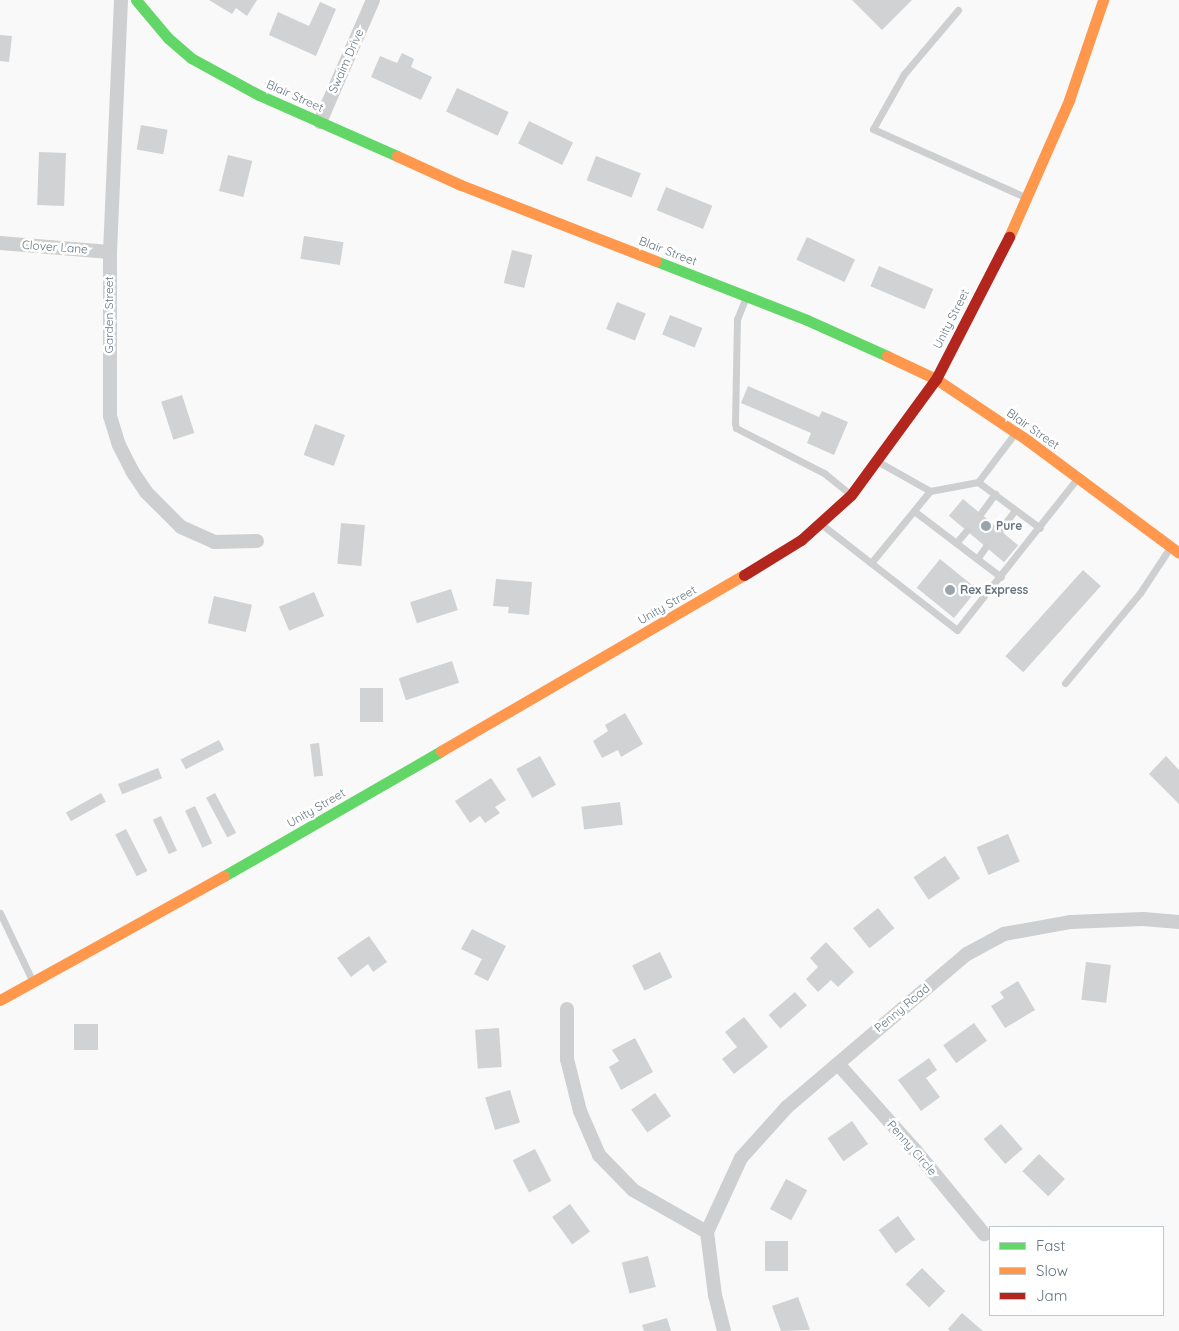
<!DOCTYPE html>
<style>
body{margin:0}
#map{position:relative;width:1179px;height:1331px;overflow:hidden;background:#f9f9f9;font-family:Quicksand,sans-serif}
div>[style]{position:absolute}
.building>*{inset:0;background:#d0d2d3;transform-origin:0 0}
.lane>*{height:7px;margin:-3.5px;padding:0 3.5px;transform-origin:3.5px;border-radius:3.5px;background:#cecfd0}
.street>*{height:14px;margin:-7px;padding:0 7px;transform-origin:7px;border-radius:7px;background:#cecfd0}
.fast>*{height:11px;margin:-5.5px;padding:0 5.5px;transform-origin:5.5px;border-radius:5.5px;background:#63d668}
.slow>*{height:11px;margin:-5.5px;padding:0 5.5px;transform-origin:5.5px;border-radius:5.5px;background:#ff974d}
.jam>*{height:11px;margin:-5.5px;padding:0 5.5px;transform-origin:5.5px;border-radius:5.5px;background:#b3261e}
.dots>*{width:14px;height:14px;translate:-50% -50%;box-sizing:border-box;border:2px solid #fff;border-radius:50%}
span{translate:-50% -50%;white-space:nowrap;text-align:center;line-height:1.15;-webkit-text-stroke:5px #fff;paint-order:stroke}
.street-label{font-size:12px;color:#657683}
.poi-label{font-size:12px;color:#657683;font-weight:700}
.left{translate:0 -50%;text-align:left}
.legend{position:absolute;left:989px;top:1226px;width:175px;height:90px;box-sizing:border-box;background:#fff;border:1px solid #c1c8cd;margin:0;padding:6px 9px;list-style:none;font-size:15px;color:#657683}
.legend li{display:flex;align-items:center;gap:10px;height:25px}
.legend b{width:25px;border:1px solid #c1c8cd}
</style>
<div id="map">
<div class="building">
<div style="clip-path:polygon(209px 0,257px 0,247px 16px,236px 8px,232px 14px)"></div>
<div style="clip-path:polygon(852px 0,912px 0,882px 30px)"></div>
<div style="clip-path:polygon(320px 2px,336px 9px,316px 56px,269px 35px,278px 12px,309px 26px)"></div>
<div style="clip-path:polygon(0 35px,12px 36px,9px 62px,0 61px)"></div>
<div style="clip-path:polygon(402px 53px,414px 59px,411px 67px,432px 77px,421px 100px,371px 77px,380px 56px,397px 63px)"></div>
<div style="left:457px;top:88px;width:57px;height:26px;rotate:25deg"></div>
<div style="left:529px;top:121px;width:49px;height:25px;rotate:26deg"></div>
<div style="left:141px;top:125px;width:27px;height:25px;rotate:10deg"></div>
<div style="left:39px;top:152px;width:27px;height:53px;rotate:2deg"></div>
<div style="left:228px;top:155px;width:25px;height:37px;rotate:14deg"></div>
<div style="left:596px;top:156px;width:48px;height:26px;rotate:21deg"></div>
<div style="left:666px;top:187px;width:50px;height:25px;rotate:22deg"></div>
<div style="left:304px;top:236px;width:40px;height:23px;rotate:9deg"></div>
<div style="left:807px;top:237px;width:53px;height:25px;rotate:25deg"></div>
<div style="left:512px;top:250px;width:21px;height:34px;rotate:14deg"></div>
<div style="left:879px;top:266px;width:59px;height:22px;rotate:23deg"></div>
<div style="left:617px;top:302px;width:31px;height:29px;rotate:22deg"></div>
<div style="left:670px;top:315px;width:35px;height:21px;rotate:22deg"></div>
<div style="clip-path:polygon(748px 386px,819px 417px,822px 411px,848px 422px,834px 455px,807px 443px,811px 433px,741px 403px)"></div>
<div style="left:182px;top:395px;width:40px;height:22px;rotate:72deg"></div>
<div style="left:315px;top:424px;width:32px;height:33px;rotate:20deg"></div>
<div style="left:963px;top:499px;width:72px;height:22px;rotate:40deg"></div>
<div style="left:341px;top:523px;width:24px;height:41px;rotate:5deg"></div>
<div style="left:940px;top:559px;width:48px;height:37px;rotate:39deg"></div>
<div style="left:1083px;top:570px;width:24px;height:116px;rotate:42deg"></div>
<div style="clip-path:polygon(496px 579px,532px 582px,529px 615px,508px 613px,509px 607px,493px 606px)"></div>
<div style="left:451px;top:589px;width:22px;height:43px;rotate:72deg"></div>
<div style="left:314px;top:592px;width:26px;height:38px;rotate:67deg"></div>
<div style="left:214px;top:596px;width:39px;height:28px;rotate:13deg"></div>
<div style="left:452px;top:661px;width:23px;height:56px;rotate:72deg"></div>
<div style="left:383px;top:688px;width:34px;height:23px;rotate:90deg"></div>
<div style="clip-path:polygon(625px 713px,643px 744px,621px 757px,618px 750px,602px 758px,593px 741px,608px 731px,605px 725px)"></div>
<div style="left:219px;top:740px;width:11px;height:43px;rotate:63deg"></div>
<div style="left:319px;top:743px;width:33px;height:9px;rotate:83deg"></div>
<div style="left:540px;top:756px;width:33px;height:27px;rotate:61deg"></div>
<div style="clip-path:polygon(1166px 756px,1179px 770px,1179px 804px,1149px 774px)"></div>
<div style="left:158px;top:768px;width:11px;height:43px;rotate:68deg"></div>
<div style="clip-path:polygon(491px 778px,506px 800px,495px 807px,500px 813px,485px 823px,480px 816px,470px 823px,455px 801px)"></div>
<div style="left:101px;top:793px;width:10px;height:40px;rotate:61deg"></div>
<div style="left:215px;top:793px;width:45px;height:10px;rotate:62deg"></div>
<div style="left:620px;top:802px;width:23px;height:39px;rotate:83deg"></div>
<div style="left:195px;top:806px;width:41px;height:11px;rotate:65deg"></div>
<div style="left:161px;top:816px;width:38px;height:9px;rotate:65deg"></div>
<div style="left:126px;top:829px;width:47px;height:12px;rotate:63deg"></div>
<div style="left:1008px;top:834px;width:30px;height:34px;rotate:67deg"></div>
<div style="left:945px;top:856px;width:27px;height:38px;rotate:56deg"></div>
<div style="left:878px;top:908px;width:26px;height:32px;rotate:51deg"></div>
<div style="clip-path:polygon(472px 929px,506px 946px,488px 981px,474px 974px,482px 959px,461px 949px)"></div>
<div style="clip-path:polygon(369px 936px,387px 962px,373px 972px,368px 964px,351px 977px,337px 958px)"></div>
<div style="clip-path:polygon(826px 942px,854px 972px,838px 987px,831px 980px,818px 992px,806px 979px,818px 967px,810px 958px)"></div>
<div style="left:660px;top:952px;width:28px;height:31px;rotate:64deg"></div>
<div style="left:1086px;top:962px;width:25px;height:38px;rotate:7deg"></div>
<div style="clip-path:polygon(1018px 981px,1035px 1010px,1005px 1028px,991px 1006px,1004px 998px,1000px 992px)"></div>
<div style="left:795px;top:992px;width:18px;height:35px;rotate:49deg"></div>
<div style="clip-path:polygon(744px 1017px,768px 1047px,734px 1074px,722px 1059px,737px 1047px,725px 1032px)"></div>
<div style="left:974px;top:1023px;width:22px;height:38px;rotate:54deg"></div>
<div style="left:74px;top:1024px;width:24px;height:26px"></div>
<div style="left:499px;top:1028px;width:39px;height:24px;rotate:86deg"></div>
<div style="clip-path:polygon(635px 1038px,653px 1072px,621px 1090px,609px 1067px,619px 1061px,612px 1050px)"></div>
<div style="clip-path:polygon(929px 1058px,937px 1070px,926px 1078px,940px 1097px,921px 1111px,898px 1080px)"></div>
<div style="left:510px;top:1090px;width:34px;height:26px;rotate:73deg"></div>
<div style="left:655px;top:1093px;width:28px;height:29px;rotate:55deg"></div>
<div style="left:852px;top:1121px;width:28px;height:30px;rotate:55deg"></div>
<div style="left:1001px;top:1124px;width:33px;height:23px;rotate:49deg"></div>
<div style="left:535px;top:1149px;width:36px;height:25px;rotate:63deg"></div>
<div style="left:1039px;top:1154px;width:36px;height:24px;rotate:44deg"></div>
<div style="left:786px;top:1179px;width:24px;height:34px;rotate:28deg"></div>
<div style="left:570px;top:1204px;width:34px;height:22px;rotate:54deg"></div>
<div style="left:898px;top:1216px;width:29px;height:24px;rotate:54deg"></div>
<div style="left:765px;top:1241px;width:23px;height:30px"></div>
<div style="left:648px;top:1256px;width:32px;height:27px;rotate:76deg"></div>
<div style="left:922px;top:1268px;width:33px;height:23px;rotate:45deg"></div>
<div style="clip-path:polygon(798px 1297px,810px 1330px,781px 1331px,772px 1306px)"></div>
<div style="clip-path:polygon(962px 1313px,983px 1331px,950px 1331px,948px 1329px)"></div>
<div style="clip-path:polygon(667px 1318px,671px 1331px,644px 1331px,642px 1325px)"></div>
</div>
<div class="lane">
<div style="left:958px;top:10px;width:84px;rotate:130.2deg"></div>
<div style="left:904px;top:74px;width:63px;rotate:119.4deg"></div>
<div style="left:873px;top:129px;width:164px;rotate:24.1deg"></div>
<div style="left:746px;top:297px;width:24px;rotate:112deg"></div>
<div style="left:737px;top:319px;width:104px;rotate:91.1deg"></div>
<div style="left:735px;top:423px;width:5px;rotate:79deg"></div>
<div style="left:736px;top:428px;width:99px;rotate:27.1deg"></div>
<div style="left:824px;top:473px;width:32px;rotate:39deg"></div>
<div style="left:877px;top:461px;width:61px;rotate:29.5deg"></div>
<div style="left:930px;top:491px;width:49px;rotate:-10.6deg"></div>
<div style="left:978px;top:482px;width:61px;rotate:-52.9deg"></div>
<div style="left:978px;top:482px;width:77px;rotate:36.6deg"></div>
<div style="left:914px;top:511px;width:109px;rotate:37.2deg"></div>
<div style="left:981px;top:513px;width:24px;rotate:-54deg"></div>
<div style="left:821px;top:524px;width:172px;rotate:37.9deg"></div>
<div style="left:957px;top:630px;width:191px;rotate:-51.6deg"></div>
<div style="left:1000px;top:530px;width:25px;rotate:-53deg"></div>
<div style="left:956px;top:543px;width:17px;rotate:-50deg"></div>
<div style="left:977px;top:559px;width:16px;rotate:-55deg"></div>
<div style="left:871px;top:563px;width:93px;rotate:-50.7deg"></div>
<div style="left:1065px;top:683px;width:117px;rotate:-50.2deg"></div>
<div style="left:1140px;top:593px;width:53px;rotate:-56.6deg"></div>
<div style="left:0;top:913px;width:74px;rotate:64.5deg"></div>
</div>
<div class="street">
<div style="left:121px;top:0;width:252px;rotate:92.5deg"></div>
<div style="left:110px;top:252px;width:164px;rotate:90deg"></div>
<div style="left:110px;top:416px;width:30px;rotate:73deg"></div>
<div style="left:119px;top:445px;width:29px;rotate:63deg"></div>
<div style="left:132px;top:471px;width:25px;rotate:56deg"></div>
<div style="left:146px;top:492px;width:49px;rotate:45deg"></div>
<div style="left:181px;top:527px;width:36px;rotate:24deg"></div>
<div style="left:214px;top:542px;width:43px;rotate:-1.3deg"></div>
<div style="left:320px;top:122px;width:133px;rotate:-66.5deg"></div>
<div style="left:0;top:243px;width:110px;rotate:4.7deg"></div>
<div style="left:567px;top:1009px;width:50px;rotate:90deg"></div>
<div style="left:567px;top:1059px;width:54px;rotate:76deg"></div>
<div style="left:580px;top:1111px;width:48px;rotate:66.6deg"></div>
<div style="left:599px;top:1155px;width:49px;rotate:45.8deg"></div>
<div style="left:633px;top:1190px;width:85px;rotate:29.6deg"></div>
<div style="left:838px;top:1064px;width:115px;rotate:48.2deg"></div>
<div style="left:915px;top:1150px;width:109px;rotate:50.6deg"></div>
<div style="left:707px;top:1232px;width:81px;rotate:-65.3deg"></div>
<div style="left:741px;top:1158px;width:69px;rotate:-48deg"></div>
<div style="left:787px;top:1107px;width:236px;rotate:-40.4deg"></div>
<div style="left:967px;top:954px;width:42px;rotate:-28.4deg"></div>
<div style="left:1004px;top:934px;width:68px;rotate:-10.2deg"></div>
<div style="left:1071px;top:922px;width:72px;rotate:-2.4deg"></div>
<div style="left:1143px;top:919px;width:36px;rotate:5deg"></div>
<div style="left:707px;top:1232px;width:64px;rotate:82.8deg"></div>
<div style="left:715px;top:1295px;width:37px;rotate:76deg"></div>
</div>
<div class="fast">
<div style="left:136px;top:0;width:50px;rotate:49.9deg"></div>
<div style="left:168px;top:38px;width:30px;rotate:41deg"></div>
<div style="left:191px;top:58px;width:77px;rotate:28.6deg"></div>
<div style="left:259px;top:95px;width:151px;rotate:23.8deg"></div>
<div style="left:656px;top:261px;width:162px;rotate:21.3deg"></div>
<div style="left:807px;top:320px;width:88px;rotate:24.2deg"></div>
<div style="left:224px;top:876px;width:250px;rotate:-29.9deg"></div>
</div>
<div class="slow">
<div style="left:397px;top:156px;width:70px;rotate:24.4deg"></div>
<div style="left:461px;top:185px;width:209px;rotate:21.3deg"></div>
<div style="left:1009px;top:237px;width:150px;rotate:-66.3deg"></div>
<div style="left:1069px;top:100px;width:106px;rotate:-71.2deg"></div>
<div style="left:887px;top:356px;width:54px;rotate:25.1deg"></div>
<div style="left:936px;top:379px;width:110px;rotate:33.8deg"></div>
<div style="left:1027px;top:440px;width:189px;rotate:36.6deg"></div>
<div style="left:441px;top:751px;width:350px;rotate:-30.2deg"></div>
<div style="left:0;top:1000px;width:256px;rotate:-29deg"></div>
</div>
<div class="jam">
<div style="left:744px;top:575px;width:67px;rotate:-31.6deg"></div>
<div style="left:801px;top:540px;width:67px;rotate:-42deg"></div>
<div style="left:851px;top:495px;width:144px;rotate:-53.8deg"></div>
<div style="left:936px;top:379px;width:160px;rotate:-62.8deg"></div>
</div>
<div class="dots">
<div style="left:986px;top:526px;background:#99a4ac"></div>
<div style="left:950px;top:590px;background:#99a4ac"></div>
</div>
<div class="street-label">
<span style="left:346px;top:61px;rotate:-66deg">Swaim Drive</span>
<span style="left:295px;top:96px;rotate:24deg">Blair Street</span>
<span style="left:55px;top:247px;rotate:4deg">Clover Lane</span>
<span style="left:668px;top:251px;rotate:21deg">Blair Street</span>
<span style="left:109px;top:315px;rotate:-90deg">Garden Street</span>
<span style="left:951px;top:319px;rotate:-63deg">Unity Street</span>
<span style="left:1033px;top:429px;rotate:35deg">Blair Street</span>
<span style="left:667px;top:605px;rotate:-30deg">Unity Street</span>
<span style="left:316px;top:808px;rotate:-30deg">Unity Street</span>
<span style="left:902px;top:1008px;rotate:-40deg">Penny Road</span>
<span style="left:912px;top:1148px;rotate:49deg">Penny Circle</span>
</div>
<div class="poi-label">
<span class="left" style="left:996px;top:526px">Pure</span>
<span class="left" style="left:960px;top:590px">Rex Express</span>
</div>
<ul class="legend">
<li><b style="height:6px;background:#63d668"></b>Fast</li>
<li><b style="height:6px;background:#ff974d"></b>Slow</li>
<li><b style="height:6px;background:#b3261e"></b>Jam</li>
</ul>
</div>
